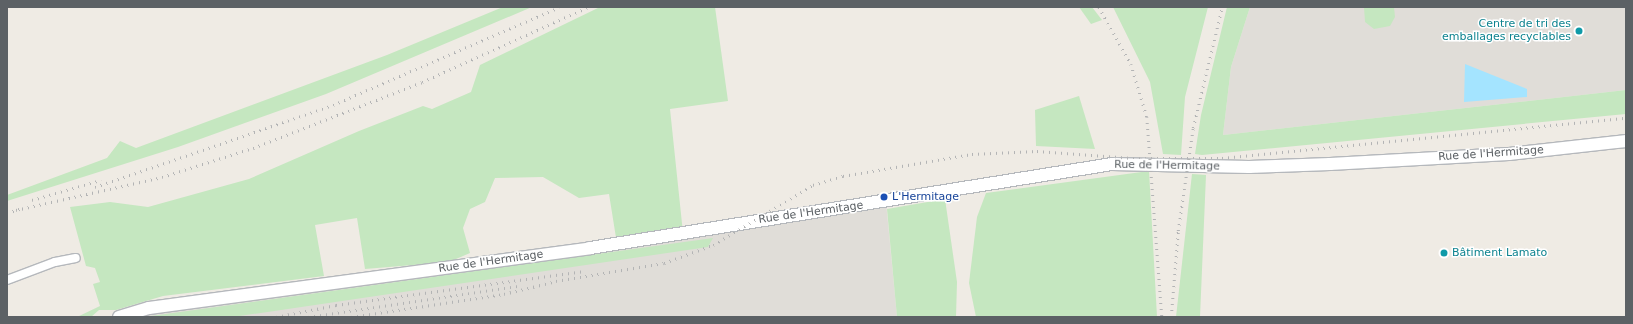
<!DOCTYPE html>
<meta charset="utf-8">
<style>
body{margin:0}
#map{position:relative;width:1633px;height:324px;overflow:hidden;background:#efebe4;font-family:"DejaVu Sans",sans-serif}
div>[style]{position:absolute}
.industrial>*{inset:0;background:#e0ddd8}
.green>*{inset:0;background:#c5e7c0}
.water>*{inset:0;background:#a4e4ff}
.roads{filter:drop-shadow(1px 0 #b5b8bc) drop-shadow(-1px 0 #b5b8bc) drop-shadow(0 1px #b5b8bc) drop-shadow(0 -1px #b5b8bc)}
.street>*{height:8px;margin:-4px;padding:0 4px;transform-origin:4px;border-radius:4px;background:#fff}
.secondary>*{height:12px;margin:-6px;padding:0 6px;transform-origin:6px;border-radius:6px;background:#fff}
.rail>*{height:2.5px;margin-top:-1.25px;transform-origin:0;background:repeating-linear-gradient(90deg,#b3b4b5 0 1px,transparent 0 6px)}
.dots>*{width:11px;height:11px;translate:-50% -50%;box-sizing:border-box;border:2px solid #fff;border-radius:50%}
span{translate:-50% -50%;white-space:nowrap;text-align:center;line-height:1.15;-webkit-text-stroke:3px #fff;paint-order:stroke}
.culture-label{font-size:11px;color:#0d838f}
.right{translate:-100% -50%;text-align:right}
.left{translate:0 -50%;text-align:left}
.street-label{font-size:11px;color:#5c6165}
.transit-label{font-size:11px;color:#164399}
.frame{position:absolute;inset:0;border:8px solid #5c6165;pointer-events:none}
</style>
<div id="map">
<div class="industrial">
<div style="clip-path:polygon(1250px 7px,1626px 7px,1626px 90px,1223px 135px,1231px 67px)"></div>
<div style="clip-path:polygon(886px 202px,897px 317px,134px 317px,149px 308px)"></div>
</div>
<div class="green">
<div style="clip-path:polygon(503px 7px,532px 7px,326px 94px,178px 147px,7px 201px,7px 195px,107px 158px,120px 141px,136px 148px,387px 55px)"></div>
<div style="clip-path:polygon(600px 7px,715px 7px,728px 101px,670px 109px,683px 233px,617px 244px,609px 194px,579px 198px,543px 177px,495px 178px,485px 202px,470px 209px,463px 228px,470px 253px,449px 262px,365px 269px,357px 218px,315px 225px,324px 276px,163px 296px,116px 310px,99px 310px,91px 317px,77px 317px,100px 306px,93px 284px,100px 282px,95px 268px,86px 266px,70px 207px,110px 202px,148px 207px,249px 179px,359px 131px,423px 106px,432px 109px,471px 92px,480px 65px)"></div>
<div style="clip-path:polygon(1079px 7px,1092px 7px,1102px 20px,1091px 24px)"></div>
<div style="clip-path:polygon(1113px 7px,1208px 7px,1185px 97px,1181px 155px,1163px 154px,1150px 82px)"></div>
<div style="clip-path:polygon(1227px 7px,1250px 7px,1231px 67px,1223px 135px,1626px 90px,1626px 114px,1202px 155px,1195px 154px,1201px 115px)"></div>
<div style="clip-path:polygon(1364px 7px,1394px 7px,1395px 17px,1390px 26px,1374px 29px,1365px 22px)"></div>
<div style="clip-path:polygon(1079px 96px,1095px 149px,1036px 146px,1035px 110px)"></div>
<div style="clip-path:polygon(1149px 171px,1157px 317px,976px 317px,969px 283px,977px 217px,986px 193px)"></div>
<div style="clip-path:polygon(1192px 174px,1206px 175px,1200px 317px,1176px 317px)"></div>
<div style="clip-path:polygon(945px 199px,957px 282px,956px 317px,897px 317px,887px 209px)"></div>
<div style="clip-path:polygon(713px 238px,708px 247px,233px 317px,144px 317px)"></div>
</div>
<div class="water">
<div style="clip-path:polygon(1465px 64px,1527px 89px,1527px 97px,1464px 102px)"></div>
</div>
<div class="roads">
<div class="street">
<div style="left:7px;top:280px;width:51px;rotate:-20.6deg"></div>
<div style="left:55px;top:262px;width:21px;rotate:-11deg"></div>
</div>
<div class="secondary">
<div style="left:119px;top:317px;width:31px;rotate:-17deg"></div>
<div style="left:149px;top:308px;width:445px;rotate:-7.7deg"></div>
<div style="left:590px;top:248px;width:529px;rotate:-9.14deg"></div>
<div style="left:1112px;top:164px;width:137px;rotate:1.3deg"></div>
<div style="left:1249px;top:167px;width:81px;rotate:-2.1deg"></div>
<div style="left:1330px;top:164px;width:179px;rotate:-3.2deg"></div>
<div style="left:1509px;top:154px;width:118px;rotate:-6.3deg"></div>
</div>
</div>
<div class="rail">
<div style="left:1099px;top:7px;width:65px;rotate:60.7deg"></div>
<div style="left:1131px;top:64px;width:55px;rotate:73.2deg"></div>
<div style="left:1147px;top:117px;width:201px;rotate:85.7deg"></div>
<div style="left:95px;top:187px;width:252px;rotate:-19deg"></div>
<div style="left:333px;top:105px;width:246px;rotate:-23.4deg"></div>
<div style="left:32px;top:200px;width:72px;rotate:-16.2deg"></div>
<div style="left:16px;top:210px;width:150px;rotate:-12.7deg"></div>
<div style="left:162px;top:177px;width:96px;rotate:-17.7deg"></div>
<div style="left:253px;top:148px;width:181px;rotate:-21.3deg"></div>
<div style="left:422px;top:82px;width:182px;rotate:-24.3deg"></div>
<div style="left:7px;top:213px;width:16px;rotate:-18deg"></div>
<div style="left:276px;top:317px;width:61px;rotate:-11.3deg"></div>
<div style="left:336px;top:305px;width:251px;rotate:-7.8deg"></div>
<div style="left:308px;top:317px;width:213px;rotate:-8.4deg"></div>
<div style="left:351px;top:317px;width:155px;rotate:-8.5deg"></div>
<div style="left:504px;top:294px;width:54px;rotate:-14deg"></div>
<div style="left:556px;top:281px;width:109px;rotate:-9.5deg"></div>
<div style="left:664px;top:263px;width:52px;rotate:-20.2deg"></div>
<div style="left:713px;top:245px;width:117px;rotate:-31deg"></div>
<div style="left:813px;top:185px;width:31px;rotate:-17deg"></div>
<div style="left:843px;top:176px;width:131px;rotate:-9.7deg"></div>
<div style="left:972px;top:154px;width:65px;rotate:-2.6deg"></div>
<div style="left:1037px;top:151px;width:96px;rotate:4.2deg"></div>
<div style="left:1133px;top:158px;width:89px"></div>
<div style="left:1222px;top:158px;width:406px;rotate:-5.7deg"></div>
<div style="left:1171px;top:317px;width:86px;rotate:-85.3deg"></div>
<div style="left:1178px;top:231px;width:104px;rotate:-81.7deg"></div>
<div style="left:1193px;top:128px;width:124px;rotate:-76.5deg"></div>
</div>
<div class="dots">
<div style="left:1579px;top:31px;background:#0f9aa8"></div>
<div style="left:884px;top:197px;background:#1a4fb4"></div>
<div style="left:1444px;top:253px;background:#0f9aa8"></div>
</div>
<div class="culture-label">
<span class="right" style="left:1571px;top:31px">Centre de tri des<br>emballages recyclables</span>
<span class="left" style="left:1452px;top:253px">Bâtiment Lamato</span>
</div>
<div class="street-label">
<span style="left:1491px;top:154px;rotate:-4deg">Rue de l'Hermitage</span>
<span style="left:1167px;top:166px;rotate:1deg">Rue de l'Hermitage</span>
<span style="left:811px;top:213px;rotate:-8deg">Rue de l'Hermitage</span>
<span style="left:491px;top:262px;rotate:-8deg">Rue de l'Hermitage</span>
</div>
<div class="transit-label">
<span class="left" style="left:892px;top:197px">L'Hermitage</span>
</div>
<div class="frame"></div>
</div>
